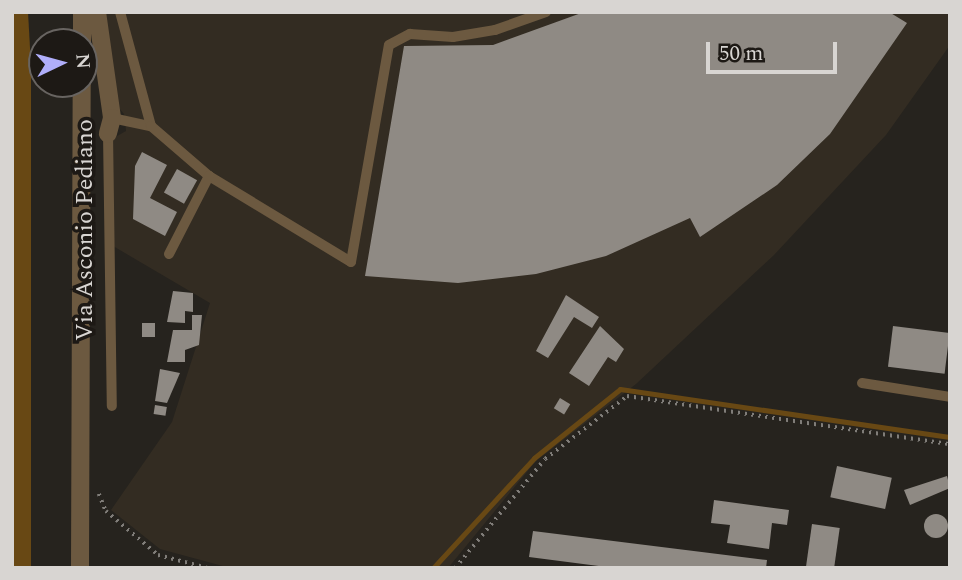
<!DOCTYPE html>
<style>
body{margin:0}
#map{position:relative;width:962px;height:580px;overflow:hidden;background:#26231e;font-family:Spectral,serif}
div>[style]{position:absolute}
.built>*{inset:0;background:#332c22}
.water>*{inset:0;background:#684814}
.stream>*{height:5px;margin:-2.5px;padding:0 2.5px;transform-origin:2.5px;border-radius:2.5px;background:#684814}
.building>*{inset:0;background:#8f8a84;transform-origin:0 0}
.round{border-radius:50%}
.path>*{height:3.5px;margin-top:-1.75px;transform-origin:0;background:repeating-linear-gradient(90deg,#807d79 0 2px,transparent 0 7px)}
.service>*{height:10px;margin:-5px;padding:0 5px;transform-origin:5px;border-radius:5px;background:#6c5940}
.minor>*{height:18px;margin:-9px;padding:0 9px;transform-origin:9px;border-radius:9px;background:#6c5940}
span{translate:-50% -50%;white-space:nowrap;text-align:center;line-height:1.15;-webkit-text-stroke:7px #1d1915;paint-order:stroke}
.street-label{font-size:24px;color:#d8d5d2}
.frame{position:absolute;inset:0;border:14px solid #d8d5d2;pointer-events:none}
.north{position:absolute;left:28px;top:28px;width:70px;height:70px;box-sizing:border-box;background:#1d1915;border:2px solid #686461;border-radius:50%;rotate:85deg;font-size:19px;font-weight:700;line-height:28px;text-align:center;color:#d8d5d2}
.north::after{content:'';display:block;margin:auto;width:24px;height:32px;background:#b0aefa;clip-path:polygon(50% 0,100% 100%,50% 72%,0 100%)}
.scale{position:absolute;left:706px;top:42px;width:131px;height:32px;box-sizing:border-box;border:4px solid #d8d5d2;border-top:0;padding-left:9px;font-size:21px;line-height:24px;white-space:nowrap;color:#d8d5d2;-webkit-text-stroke:5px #1d1915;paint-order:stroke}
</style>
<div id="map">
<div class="built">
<div style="clip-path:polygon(100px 12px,950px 12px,950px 45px,886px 135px,774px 255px,636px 384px,536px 461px,448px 568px,230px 568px,160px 549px,111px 510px,172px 422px,210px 303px,113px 246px,110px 140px,126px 131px,124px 114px,113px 101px)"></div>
</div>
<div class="water">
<div style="clip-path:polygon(12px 12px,28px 12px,31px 66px,31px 568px,12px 568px)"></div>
</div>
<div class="stream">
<div style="left:433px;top:568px;width:149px;rotate:-47.4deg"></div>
<div style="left:534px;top:458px;width:110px;rotate:-38.7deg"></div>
<div style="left:620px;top:389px;width:333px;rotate:8.3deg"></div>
</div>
<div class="building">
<div style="clip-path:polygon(584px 12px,889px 12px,907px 23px,830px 134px,777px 185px,700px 237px,690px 218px,606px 256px,536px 274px,458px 283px,365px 276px,404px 46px,493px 45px)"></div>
<div style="clip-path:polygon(142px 152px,167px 165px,150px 198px,177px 212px,165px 236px,133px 219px,135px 166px)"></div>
<div style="left:177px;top:169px;width:23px;height:27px;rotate:29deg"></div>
<div style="clip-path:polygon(173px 291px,193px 293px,193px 312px,185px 311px,185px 323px,167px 322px)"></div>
<div style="clip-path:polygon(566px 295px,599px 317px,592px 328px,574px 317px,548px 358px,536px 351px)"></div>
<div style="clip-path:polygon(192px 315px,202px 315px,199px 345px,185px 350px,185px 362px,167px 362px,173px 330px,192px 330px)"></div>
<div style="left:155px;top:323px;width:14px;height:13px;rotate:90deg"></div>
<div style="clip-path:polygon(600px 326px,624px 349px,616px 362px,608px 357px,589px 386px,569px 373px)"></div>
<div style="left:893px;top:326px;width:57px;height:41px;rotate:7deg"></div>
<div style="clip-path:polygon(160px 369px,180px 373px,167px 403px,155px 401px)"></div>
<div style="left:560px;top:398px;width:12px;height:12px;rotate:31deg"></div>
<div style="left:155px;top:405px;width:12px;height:9px;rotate:9deg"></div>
<div style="left:837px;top:466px;width:56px;height:32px;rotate:12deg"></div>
<div style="clip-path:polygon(947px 476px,950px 488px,910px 505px,904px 490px)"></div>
<div style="clip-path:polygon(714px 500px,789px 510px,787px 525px,772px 523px,769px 549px,727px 543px,730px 525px,711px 523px)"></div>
<div class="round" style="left:924px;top:514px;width:24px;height:24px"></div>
<div style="left:812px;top:524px;width:28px;height:45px;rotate:8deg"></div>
<div style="clip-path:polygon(533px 531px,767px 560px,766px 568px,614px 568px,529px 557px)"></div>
</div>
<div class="path">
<div style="left:99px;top:494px;width:18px;rotate:68deg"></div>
<div style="left:106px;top:511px;width:68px;rotate:40.2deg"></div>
<div style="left:158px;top:555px;width:52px;rotate:14.6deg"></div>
<div style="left:455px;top:568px;width:141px;rotate:-50.5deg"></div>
<div style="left:545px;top:459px;width:103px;rotate:-37.5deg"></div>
<div style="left:627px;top:396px;width:327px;rotate:8.5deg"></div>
</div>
<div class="service">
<div style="left:112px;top:118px;width:40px;rotate:12deg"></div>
<div style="left:151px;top:126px;width:118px;rotate:-105.2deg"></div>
<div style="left:151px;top:126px;width:77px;rotate:40.8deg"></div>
<div style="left:209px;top:176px;width:166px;rotate:31.2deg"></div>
<div style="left:351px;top:262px;width:220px;rotate:-80.1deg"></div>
<div style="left:389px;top:45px;width:24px;rotate:-28deg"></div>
<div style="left:410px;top:34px;width:43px;rotate:4deg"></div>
<div style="left:453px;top:37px;width:43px;rotate:-9.5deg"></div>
<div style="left:495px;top:30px;width:54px;rotate:-19.4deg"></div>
<div style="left:108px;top:133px;width:273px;rotate:89.2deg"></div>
<div style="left:169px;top:254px;width:88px;rotate:-62.9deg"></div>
<div style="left:862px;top:383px;width:89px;rotate:9deg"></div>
</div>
<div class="minor">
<div style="left:97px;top:12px;width:107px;rotate:81.9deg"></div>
<div style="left:112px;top:118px;width:16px;rotate:105deg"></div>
<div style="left:82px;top:42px;width:30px;rotate:-90deg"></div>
<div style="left:80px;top:568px;width:484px;rotate:-89.8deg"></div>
</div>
<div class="street-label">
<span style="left:86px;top:230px;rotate:-90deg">Via Asconio Pediano</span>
</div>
<div class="frame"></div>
<div class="north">N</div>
<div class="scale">50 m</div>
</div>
